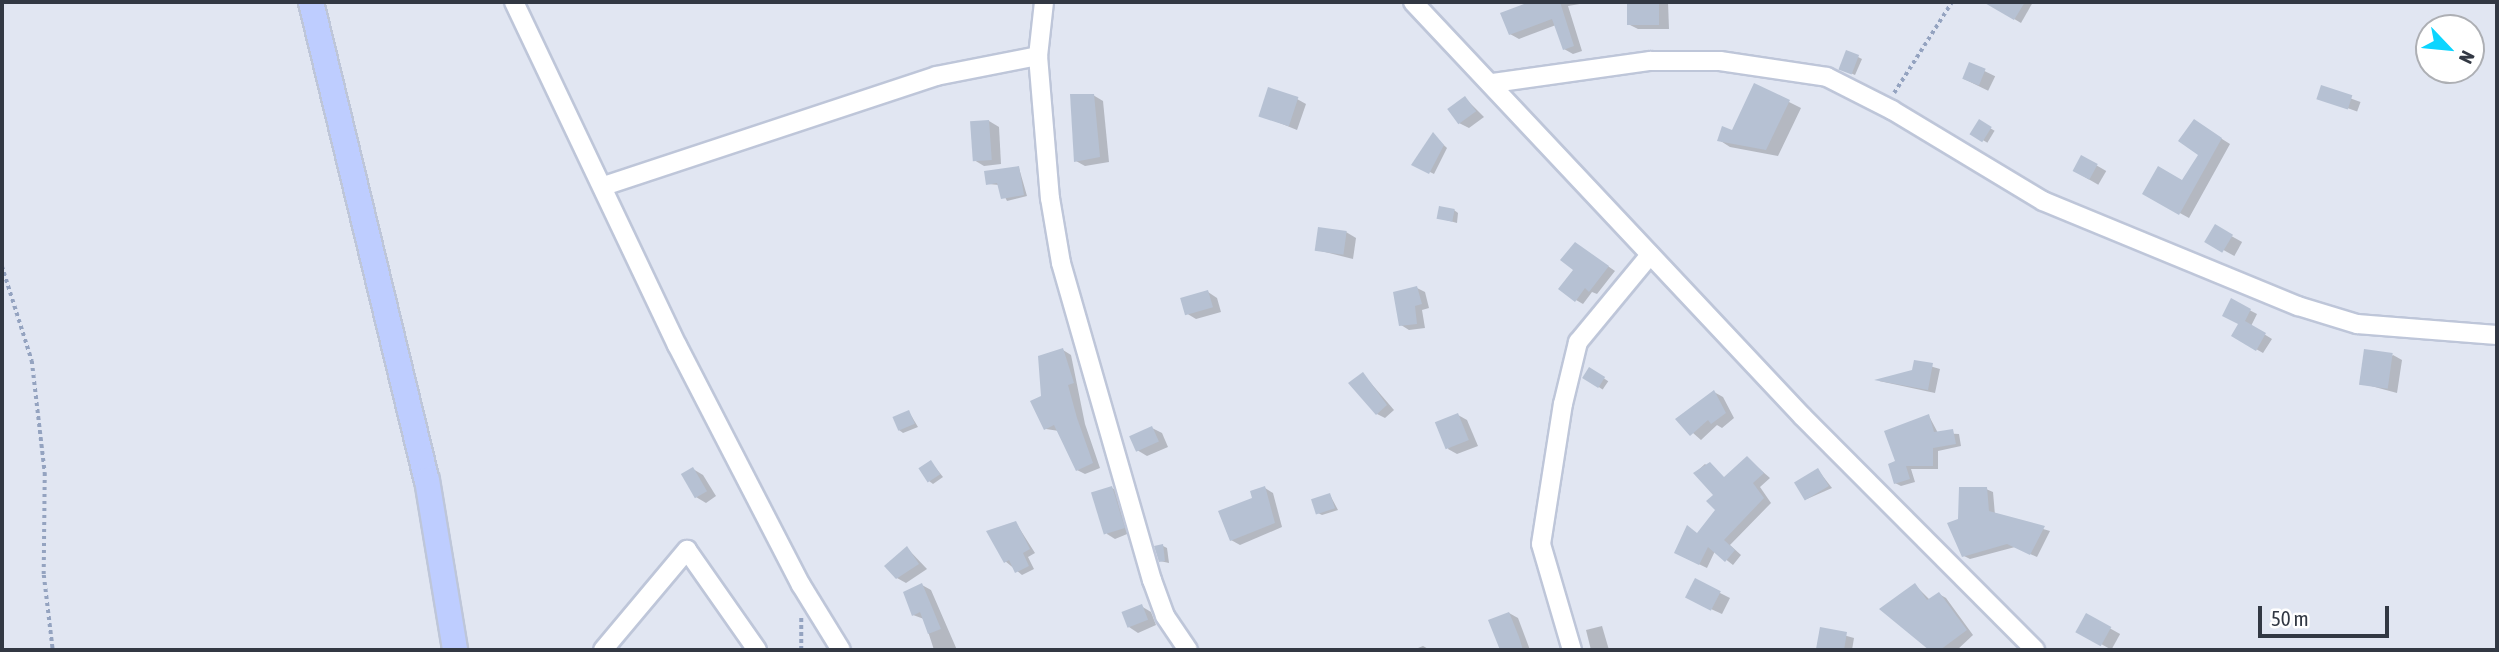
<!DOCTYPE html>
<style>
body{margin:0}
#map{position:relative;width:2499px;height:652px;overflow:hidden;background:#e1e6f2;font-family:"Asap Condensed",sans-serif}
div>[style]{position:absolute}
.shadow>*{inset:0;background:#0003;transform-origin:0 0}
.building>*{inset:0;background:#b6c1d3;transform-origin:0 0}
.path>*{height:3.5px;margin-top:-1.75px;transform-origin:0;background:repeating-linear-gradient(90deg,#94a3c0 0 3.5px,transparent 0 7px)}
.roads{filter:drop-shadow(2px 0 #bec6d9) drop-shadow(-2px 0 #bec6d9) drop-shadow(0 2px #bec6d9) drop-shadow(0 -2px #bec6d9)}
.street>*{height:18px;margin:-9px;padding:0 9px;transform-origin:9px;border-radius:9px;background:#fff}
.secondary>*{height:24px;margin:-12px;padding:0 12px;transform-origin:12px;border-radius:12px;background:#becdff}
span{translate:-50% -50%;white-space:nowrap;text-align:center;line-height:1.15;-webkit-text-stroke:5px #fff;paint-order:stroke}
.frame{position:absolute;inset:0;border:4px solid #323843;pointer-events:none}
.north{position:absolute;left:2415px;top:14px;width:70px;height:70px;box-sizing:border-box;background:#fff;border:2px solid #adafb4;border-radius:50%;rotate:116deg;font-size:19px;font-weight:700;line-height:28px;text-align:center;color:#323843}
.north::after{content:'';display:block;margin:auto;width:24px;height:32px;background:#0bd5ff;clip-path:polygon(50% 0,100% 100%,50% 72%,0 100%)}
.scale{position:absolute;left:2258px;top:606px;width:131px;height:32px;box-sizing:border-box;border:4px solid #323843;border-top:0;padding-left:9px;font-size:21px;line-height:24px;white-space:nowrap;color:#323843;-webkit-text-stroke:5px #fff;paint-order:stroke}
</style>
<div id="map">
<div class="shadow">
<div style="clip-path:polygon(1533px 2px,1591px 2px,1568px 6px,1582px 51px,1573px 54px,1564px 49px,1556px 25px,1519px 39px,1510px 34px,1503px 14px)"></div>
<div style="clip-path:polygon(1628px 2px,1668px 2px,1669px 29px,1638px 29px,1628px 24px)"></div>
<div style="clip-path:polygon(1986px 2px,2033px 2px,2021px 23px)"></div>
<div style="clip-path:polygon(1858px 57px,1862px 59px,1855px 75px,1844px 70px)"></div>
<div style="left:1970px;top:64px;width:28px;height:16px;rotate:26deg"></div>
<div style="clip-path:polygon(1755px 85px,1801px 108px,1778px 156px,1730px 147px,1719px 140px,1733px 132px)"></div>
<div style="left:2322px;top:88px;width:41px;height:10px;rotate:20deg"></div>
<div style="clip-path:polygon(1093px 95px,1103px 101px,1109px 162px,1085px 166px,1076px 161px)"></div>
<div style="clip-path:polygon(1465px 98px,1484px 117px,1469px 128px,1459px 123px)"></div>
<div style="clip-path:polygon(1297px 99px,1306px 104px,1297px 130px,1260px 115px)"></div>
<div style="clip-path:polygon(989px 121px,999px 127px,1001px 164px,984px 166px,974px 160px)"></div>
<div style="left:1980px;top:122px;width:17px;height:14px;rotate:31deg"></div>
<div style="clip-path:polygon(2203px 127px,2230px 144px,2189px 218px,2145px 194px,2183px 182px,2200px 155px)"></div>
<div style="clip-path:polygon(1433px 135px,1447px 148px,1434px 174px,1414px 164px)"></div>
<div style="left:2082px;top:157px;width:28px;height:16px;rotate:30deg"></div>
<div style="clip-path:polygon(1019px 168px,1027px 196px,1007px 201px,999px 185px,988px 184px)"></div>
<div style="clip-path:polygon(1454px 210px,1458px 213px,1457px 223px,1439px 218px)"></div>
<div style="left:2215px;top:227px;width:31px;height:16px;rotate:29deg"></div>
<div style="clip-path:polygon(1346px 232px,1356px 238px,1353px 259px,1317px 250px)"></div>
<div style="clip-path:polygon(1582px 248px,1615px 271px,1597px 294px,1592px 292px,1583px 304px,1576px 300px,1575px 270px)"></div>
<div style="clip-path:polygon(1417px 288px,1425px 292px,1429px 308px,1422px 310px,1425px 328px,1409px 330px,1401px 325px)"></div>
<div style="clip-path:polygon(1208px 292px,1217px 298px,1221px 312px,1196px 319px,1186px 313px)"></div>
<div style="clip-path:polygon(2232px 301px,2257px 314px,2251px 326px,2272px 339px,2263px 353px,2233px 336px,2241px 324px)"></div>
<div style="clip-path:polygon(1063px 350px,1071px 355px,1085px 424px,1100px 468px,1085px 474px,1077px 470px,1059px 431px,1046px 429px,1042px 397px)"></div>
<div style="clip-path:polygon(2393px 355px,2402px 360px,2397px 393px,2360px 383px)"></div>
<div style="clip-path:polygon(1916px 362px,1940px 369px,1935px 393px,1879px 381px,1914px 372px)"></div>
<div style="left:1590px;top:369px;width:22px;height:10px;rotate:34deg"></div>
<div style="clip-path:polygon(1363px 374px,1394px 410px,1385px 418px,1377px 414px)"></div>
<div style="clip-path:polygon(1714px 392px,1723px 397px,1734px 418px,1722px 428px,1717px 425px,1701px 440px,1677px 419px)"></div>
<div style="clip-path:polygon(909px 412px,918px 427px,903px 433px,899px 430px)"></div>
<div style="clip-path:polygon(1458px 415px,1467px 420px,1478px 446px,1457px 454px,1448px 449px)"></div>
<div style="clip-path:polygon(1929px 416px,1938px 433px,1959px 434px,1961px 446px,1938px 451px,1938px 469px,1911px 469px,1915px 482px,1901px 486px,1895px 483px,1897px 463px)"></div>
<div style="clip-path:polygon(1152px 428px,1162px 433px,1168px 447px,1147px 456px,1137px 450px)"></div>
<div style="clip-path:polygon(1747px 458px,1770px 478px,1760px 487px,1771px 503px,1730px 545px,1741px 555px,1733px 565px,1715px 551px,1707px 568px,1684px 557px,1718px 510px,1716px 495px,1695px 473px,1705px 464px,1725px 479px)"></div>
<div style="clip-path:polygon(931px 462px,943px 477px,933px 484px,929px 481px)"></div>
<div style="clip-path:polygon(693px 469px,703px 475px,716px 496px,706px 503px,696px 497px)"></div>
<div style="clip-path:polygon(1818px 470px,1832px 488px,1807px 499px,1803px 497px)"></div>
<div style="clip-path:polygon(1112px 488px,1120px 492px,1132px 532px,1115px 539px,1107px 534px)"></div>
<div style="clip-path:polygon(1265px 488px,1273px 493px,1282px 527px,1240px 545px,1231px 540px)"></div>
<div style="clip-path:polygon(1986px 489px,1993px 492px,1995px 515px,2050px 531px,2037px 557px,2015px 547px,1970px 559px,1964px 556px,1960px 520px)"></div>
<div style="clip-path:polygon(1330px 495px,1338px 510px,1322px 515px,1318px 513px)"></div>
<div style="clip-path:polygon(1016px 523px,1035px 553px,1028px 557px,1034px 569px,1022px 575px,1005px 561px)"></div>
<div style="clip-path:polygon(1163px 546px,1167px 548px,1169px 563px,1160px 561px)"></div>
<div style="clip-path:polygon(907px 548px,927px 569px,906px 583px,897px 578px)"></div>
<div style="clip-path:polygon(1696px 581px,1730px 598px,1722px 614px,1700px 604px)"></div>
<div style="clip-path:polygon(922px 585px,931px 590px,957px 650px,934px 650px,924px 619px,913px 615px)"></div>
<div style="clip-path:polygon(1915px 585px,1930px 600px,1939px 594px,1946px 598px,1973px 635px,1957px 650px,1932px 650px,1918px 636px)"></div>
<div style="clip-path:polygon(1141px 606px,1151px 612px,1156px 625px,1138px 633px,1129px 627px)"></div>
<div style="clip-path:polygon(1509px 613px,1518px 618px,1530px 650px,1502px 650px,1490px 621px)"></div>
<div style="left:2086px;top:615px;width:39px;height:18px;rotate:29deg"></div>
<div style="clip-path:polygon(1602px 626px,1609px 650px,1591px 650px,1586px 630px)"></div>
<div style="clip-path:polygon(1822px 629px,1854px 638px,1852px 650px,1818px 648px)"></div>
<div style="clip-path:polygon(1423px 646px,1430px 650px,1413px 650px)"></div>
</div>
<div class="building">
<div style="clip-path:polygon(1529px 2px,1560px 2px,1574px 46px,1563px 50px,1552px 19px,1509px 35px,1500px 13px)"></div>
<div style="left:1627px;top:2px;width:32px;height:23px"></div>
<div style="clip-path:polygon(1983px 2px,2025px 2px,2014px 20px)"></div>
<div style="left:1846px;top:50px;width:14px;height:21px;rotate:21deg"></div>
<div style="left:1969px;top:62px;width:18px;height:18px;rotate:22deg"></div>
<div style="clip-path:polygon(1754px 83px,1790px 100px,1766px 150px,1717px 141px,1722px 126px,1732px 130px)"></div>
<div style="left:2321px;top:85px;width:33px;height:15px;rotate:18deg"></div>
<div style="left:1268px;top:87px;width:32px;height:31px;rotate:18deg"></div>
<div style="clip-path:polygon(1070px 94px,1094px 94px,1100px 157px,1074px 162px)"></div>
<div style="left:1465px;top:96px;width:19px;height:22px;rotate:54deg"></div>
<div style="left:1979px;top:119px;width:15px;height:18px;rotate:32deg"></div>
<div style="clip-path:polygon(2194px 119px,2222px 138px,2179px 215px,2142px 194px,2158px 166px,2182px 180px,2198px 155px,2178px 141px)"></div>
<div style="left:989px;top:120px;width:40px;height:19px;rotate:86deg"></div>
<div style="clip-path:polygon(1433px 132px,1444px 145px,1429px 174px,1411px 165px)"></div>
<div style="left:2081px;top:155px;width:19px;height:18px;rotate:28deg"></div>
<div style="clip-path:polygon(1019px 166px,1024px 195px,1001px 199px,997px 183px,986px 185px,984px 171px)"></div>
<div style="left:1439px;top:206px;width:16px;height:13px;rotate:11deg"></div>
<div style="left:2215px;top:224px;width:21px;height:21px;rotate:31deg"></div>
<div style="left:1318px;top:227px;width:29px;height:24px;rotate:8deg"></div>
<div style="clip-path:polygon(1575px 242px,1609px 266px,1589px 292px,1585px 288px,1575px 302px,1558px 289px,1573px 270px,1560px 260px)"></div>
<div style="clip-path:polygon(1417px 286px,1422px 304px,1415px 306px,1417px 324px,1399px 326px,1393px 292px)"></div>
<div style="left:1208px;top:290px;width:18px;height:29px;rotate:74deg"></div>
<div style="clip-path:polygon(2231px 298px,2251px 309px,2245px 321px,2266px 333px,2256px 351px,2231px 336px,2238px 324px,2222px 316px)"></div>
<div style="clip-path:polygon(1063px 348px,1074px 383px,1068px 385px,1077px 418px,1093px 463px,1076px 471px,1054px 425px,1044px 430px,1030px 401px,1041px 396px,1038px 356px)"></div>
<div style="left:2364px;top:349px;width:29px;height:36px;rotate:8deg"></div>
<div style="clip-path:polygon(1914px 360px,1933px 363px,1928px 390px,1874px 380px,1912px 370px)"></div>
<div style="left:1589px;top:367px;width:19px;height:13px;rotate:32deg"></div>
<div style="clip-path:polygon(1363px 372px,1387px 405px,1376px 415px,1348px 383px)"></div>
<div style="clip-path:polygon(1714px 390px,1726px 413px,1711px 424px,1708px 420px,1690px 436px,1675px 419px)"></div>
<div style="left:909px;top:410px;width:15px;height:18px;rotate:67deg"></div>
<div style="left:1458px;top:413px;width:29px;height:25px;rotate:68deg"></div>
<div style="clip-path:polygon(1929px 414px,1934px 432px,1953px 429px,1956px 444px,1933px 448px,1933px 466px,1906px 466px,1910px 479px,1894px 484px,1888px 464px,1895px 461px,1884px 431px)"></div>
<div style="left:1152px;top:426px;width:17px;height:25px;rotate:66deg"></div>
<div style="clip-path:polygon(1747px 456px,1764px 473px,1753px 483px,1764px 498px,1724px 540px,1735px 550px,1725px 562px,1708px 547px,1699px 565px,1674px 553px,1687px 525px,1697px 533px,1715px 510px,1706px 501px,1713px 495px,1693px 473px,1710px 462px,1724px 477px)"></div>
<div style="left:931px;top:460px;width:17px;height:15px;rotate:57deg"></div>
<div style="left:693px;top:467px;width:28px;height:14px;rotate:60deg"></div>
<div style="left:1818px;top:468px;width:21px;height:28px;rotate:59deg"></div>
<div style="left:1112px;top:486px;width:44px;height:22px;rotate:73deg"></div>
<div style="clip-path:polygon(1265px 486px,1275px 523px,1230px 541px,1218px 511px,1252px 498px,1250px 491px)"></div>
<div style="clip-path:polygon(1959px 487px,1987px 487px,1989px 511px,2045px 526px,2030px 555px,2007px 544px,1962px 557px,1947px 523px,1958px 519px)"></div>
<div style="left:1330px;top:493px;width:16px;height:20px;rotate:72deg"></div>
<div style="clip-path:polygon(1016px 521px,1030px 549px,1023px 553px,1029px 566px,1015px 573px,1009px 560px,1004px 563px,986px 531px)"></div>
<div style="clip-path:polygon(1163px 544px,1165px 561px,1159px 562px,1154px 546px)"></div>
<div style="clip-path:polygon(907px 546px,919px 564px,896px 579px,884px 566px)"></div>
<div style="left:1695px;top:578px;width:29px;height:22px;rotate:27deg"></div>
<div style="clip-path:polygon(922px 583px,941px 629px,928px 634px,920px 612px,912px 616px,903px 592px)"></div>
<div style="clip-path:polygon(1915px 583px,1927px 600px,1939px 592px,1967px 630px,1940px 650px,1929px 650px,1879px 609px)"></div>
<div style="left:1142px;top:604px;width:17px;height:22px;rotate:69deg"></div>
<div style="clip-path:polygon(1509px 612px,1519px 637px,1523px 650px,1500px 650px,1488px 620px)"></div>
<div style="left:2086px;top:613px;width:29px;height:22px;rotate:29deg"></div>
<div style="clip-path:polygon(1820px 627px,1847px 632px,1844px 650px,1816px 649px)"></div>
</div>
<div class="path">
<div style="left:1894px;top:93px;width:108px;rotate:-57.5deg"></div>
<div style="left:2px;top:266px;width:100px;rotate:72.5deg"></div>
<div style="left:32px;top:361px;width:113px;rotate:83.4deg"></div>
<div style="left:45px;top:473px;width:102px;rotate:90.6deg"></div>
<div style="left:44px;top:575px;width:76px;rotate:83.2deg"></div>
<div style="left:801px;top:650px;width:32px;rotate:-90deg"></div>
</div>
<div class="roads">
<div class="street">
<div style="left:514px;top:2px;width:380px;rotate:64.6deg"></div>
<div style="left:677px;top:345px;width:270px;rotate:62.7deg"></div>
<div style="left:801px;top:585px;width:76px;rotate:58.4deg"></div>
<div style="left:1044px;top:2px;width:54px;rotate:96.3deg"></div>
<div style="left:1038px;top:56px;width:143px;rotate:85.2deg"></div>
<div style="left:1050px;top:198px;width:66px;rotate:80.4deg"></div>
<div style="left:1061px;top:263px;width:330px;rotate:74deg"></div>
<div style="left:1152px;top:580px;width:38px;rotate:70deg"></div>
<div style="left:1165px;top:616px;width:41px;rotate:55.9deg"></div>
<div style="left:1413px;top:2px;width:569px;rotate:46.78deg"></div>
<div style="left:1803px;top:417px;width:329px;rotate:45.1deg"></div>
<div style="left:1493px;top:83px;width:159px;rotate:-8deg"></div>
<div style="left:1650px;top:61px;width:70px"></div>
<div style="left:1720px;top:61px;width:108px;rotate:8.5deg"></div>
<div style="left:1827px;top:77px;width:73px;rotate:26.9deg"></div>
<div style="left:1892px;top:110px;width:176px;rotate:31.1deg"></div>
<div style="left:2043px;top:201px;width:276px;rotate:22.4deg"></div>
<div style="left:2298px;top:306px;width:62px;rotate:17deg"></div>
<div style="left:2357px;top:324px;width:140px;rotate:4.5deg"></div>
<div style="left:604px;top:186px;width:350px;rotate:-18.3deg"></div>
<div style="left:936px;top:76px;width:104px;rotate:-11.1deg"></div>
<div style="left:603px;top:650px;width:131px;rotate:-50deg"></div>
<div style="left:687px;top:550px;width:122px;rotate:55deg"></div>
<div style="left:1572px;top:650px;width:110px;rotate:-106.3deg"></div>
<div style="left:1541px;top:544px;width:142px;rotate:-81.1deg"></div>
<div style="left:1563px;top:404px;width:64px;rotate:-76.4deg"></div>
<div style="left:1578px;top:342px;width:113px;rotate:-50.4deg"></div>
</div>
<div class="secondary">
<div style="left:311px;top:2px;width:492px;rotate:76.4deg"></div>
<div style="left:427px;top:480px;width:172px;rotate:80.6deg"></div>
</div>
</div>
<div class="frame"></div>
<div class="north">N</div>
<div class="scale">50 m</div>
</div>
